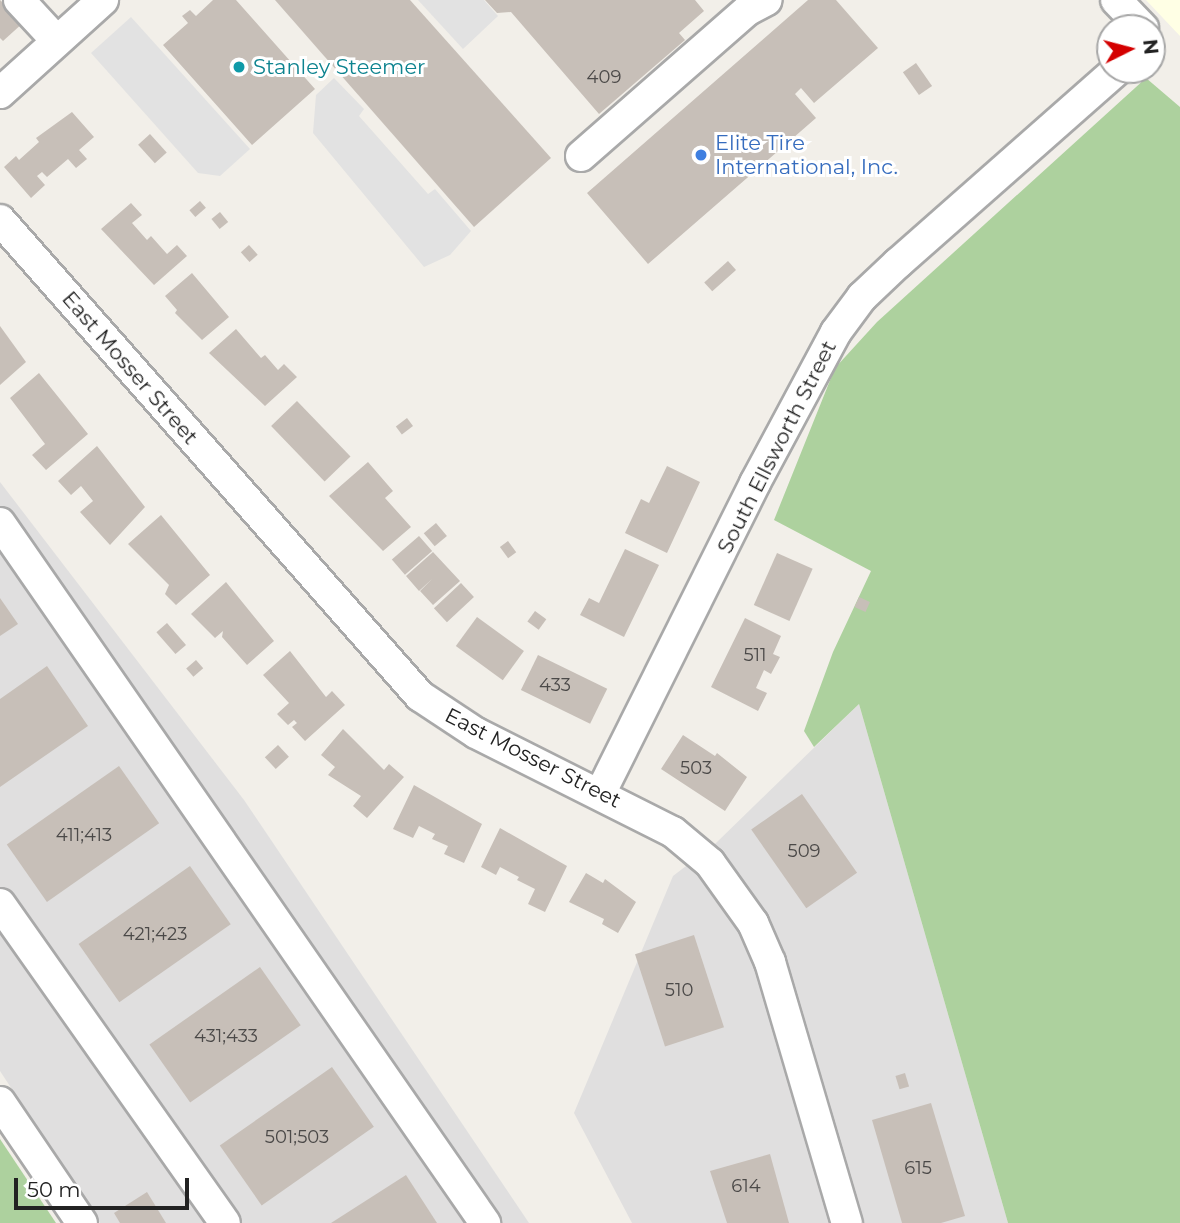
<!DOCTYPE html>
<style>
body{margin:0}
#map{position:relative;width:1180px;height:1223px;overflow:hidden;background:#f2efe9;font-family:Montserrat,sans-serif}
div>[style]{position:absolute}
.residential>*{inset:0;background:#e0dfdf}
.education>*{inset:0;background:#ffffe5}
.forest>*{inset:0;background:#add19e}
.parking>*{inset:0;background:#e2e2e2}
.building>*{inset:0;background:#c7bfb8;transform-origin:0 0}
.roads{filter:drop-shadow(2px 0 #a9a9a9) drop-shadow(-2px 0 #a9a9a9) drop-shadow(0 2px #a9a9a9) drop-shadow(0 -2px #a9a9a9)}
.minor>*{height:30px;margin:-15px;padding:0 15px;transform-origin:15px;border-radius:15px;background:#fff}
.dots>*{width:19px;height:19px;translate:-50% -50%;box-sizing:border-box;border:4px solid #fff;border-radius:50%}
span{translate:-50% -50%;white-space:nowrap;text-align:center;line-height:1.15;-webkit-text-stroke:6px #fff;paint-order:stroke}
.number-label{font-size:18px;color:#4b4948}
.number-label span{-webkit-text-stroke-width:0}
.culture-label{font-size:21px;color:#0d838f}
.left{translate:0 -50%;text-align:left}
.shop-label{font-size:21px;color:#366cbe}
.street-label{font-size:21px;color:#222}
.north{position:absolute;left:1096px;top:14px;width:70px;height:70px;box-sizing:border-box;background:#fff;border:2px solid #a7a7a7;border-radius:50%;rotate:84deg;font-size:19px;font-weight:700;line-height:28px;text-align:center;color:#222}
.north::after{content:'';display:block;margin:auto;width:24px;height:32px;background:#d40000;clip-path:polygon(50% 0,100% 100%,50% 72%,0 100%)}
.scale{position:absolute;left:14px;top:1178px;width:175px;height:32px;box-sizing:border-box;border:4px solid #222;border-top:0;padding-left:9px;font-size:21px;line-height:24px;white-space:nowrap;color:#222;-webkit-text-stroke:5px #fff;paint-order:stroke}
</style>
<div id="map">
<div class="residential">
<div style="clip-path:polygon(0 482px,244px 800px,529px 1223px,100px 1223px,0 1071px)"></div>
<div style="clip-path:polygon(859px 704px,1008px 1223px,632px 1223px,574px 1113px,673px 876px,716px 843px)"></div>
</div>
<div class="education">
<div style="clip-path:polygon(1146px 0,1180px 0,1180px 36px)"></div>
</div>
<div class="forest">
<div style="clip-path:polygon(1146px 78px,1180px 107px,1180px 1223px,1008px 1223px,859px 704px,814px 747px,804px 731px,833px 652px,871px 571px,774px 520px,835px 368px,877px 322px)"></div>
<div style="clip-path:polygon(0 1139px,56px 1223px,0 1223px)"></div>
</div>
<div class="parking">
<div style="clip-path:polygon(418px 0,484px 0,498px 16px,463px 49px)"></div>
<div style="clip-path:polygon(131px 17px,250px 149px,220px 176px,198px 173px,91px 53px)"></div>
<div style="clip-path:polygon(334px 78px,364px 109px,359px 116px,428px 194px,435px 189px,471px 231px,450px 255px,424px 267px,313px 133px,316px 95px)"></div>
</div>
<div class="building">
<div style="clip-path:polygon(0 0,24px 22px,3px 41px,0 38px)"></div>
<div style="clip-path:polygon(213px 0,236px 0,315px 89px,252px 145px,163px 45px,188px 23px,182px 16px,190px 10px,196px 16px)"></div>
<div style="clip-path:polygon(275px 0,410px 0,551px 158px,474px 227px)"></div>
<div style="clip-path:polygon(485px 0,695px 0,704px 11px,679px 33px,685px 40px,599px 114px,511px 12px,497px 13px)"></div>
<div style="clip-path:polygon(808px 0,836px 0,878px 48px,814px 103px,801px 88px,795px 94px,816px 118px,648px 264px,587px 193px)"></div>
<div style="left:916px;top:63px;width:28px;height:16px;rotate:55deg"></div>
<div style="clip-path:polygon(72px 112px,94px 137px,79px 150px,87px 159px,76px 168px,68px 159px,47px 177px,42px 172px,37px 176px,45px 185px,31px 198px,4px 167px,16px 156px,19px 160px,39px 142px,36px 138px)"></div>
<div style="left:150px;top:134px;width:25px;height:16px;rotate:48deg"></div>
<div style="left:200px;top:201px;width:9px;height:14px;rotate:49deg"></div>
<div style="clip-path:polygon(131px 203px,142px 215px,132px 223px,147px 240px,151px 236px,167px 254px,177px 245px,187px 256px,154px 285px,101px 229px)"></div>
<div style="left:220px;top:212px;width:13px;height:11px;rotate:51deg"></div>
<div style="left:249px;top:245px;width:13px;height:11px;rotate:48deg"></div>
<div style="left:728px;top:261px;width:12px;height:32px;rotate:48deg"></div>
<div style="clip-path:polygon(192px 273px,229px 317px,202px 340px,175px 313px,177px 310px,165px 296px)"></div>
<div style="clip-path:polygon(0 326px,26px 362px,0 385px)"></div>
<div style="clip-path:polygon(236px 329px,261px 358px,265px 355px,278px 370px,284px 364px,297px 377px,265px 406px,209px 353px)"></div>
<div style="clip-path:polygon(39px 373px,88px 434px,46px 470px,32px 455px,45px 444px,10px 398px)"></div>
<div style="left:297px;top:401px;width:77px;height:36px;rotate:46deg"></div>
<div style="left:407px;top:418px;width:10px;height:14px;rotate:53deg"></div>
<div style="clip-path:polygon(97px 446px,145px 507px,110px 545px,80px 512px,93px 501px,81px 486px,71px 495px,58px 481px)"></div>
<div style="clip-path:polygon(368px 462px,393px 491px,385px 498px,411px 527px,383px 551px,329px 496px)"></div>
<div style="clip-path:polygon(667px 466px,700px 482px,667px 553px,625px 533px,641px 499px,649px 503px)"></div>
<div style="clip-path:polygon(161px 515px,210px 575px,176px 605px,165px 594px,169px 585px,128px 544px)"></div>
<div style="left:436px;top:523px;width:17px;height:16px;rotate:50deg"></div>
<div style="left:419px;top:536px;width:20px;height:36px;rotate:49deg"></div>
<div style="left:508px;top:541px;width:14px;height:10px;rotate:54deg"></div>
<div style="clip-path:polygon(625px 549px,659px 565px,624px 637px,580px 615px,589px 598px,599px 603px)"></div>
<div style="clip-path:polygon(433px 552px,460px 581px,433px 605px,420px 591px,432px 579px,419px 591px,406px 576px)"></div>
<div style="left:777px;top:553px;width:39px;height:57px;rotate:24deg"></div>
<div style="clip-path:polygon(226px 582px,274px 641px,247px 665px,222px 637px,223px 631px,215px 638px,191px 614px)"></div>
<div style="left:461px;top:583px;width:19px;height:37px;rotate:47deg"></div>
<div style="left:859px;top:597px;width:12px;height:11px;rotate:24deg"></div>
<div style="clip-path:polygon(0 598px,18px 624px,0 636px)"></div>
<div style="left:535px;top:611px;width:14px;height:13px;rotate:36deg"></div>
<div style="left:477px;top:617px;width:58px;height:36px;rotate:36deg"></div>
<div style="clip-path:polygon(745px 618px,781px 636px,773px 654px,780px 657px,771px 674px,764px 670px,756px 688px,767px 693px,758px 711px,711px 687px)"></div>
<div style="left:167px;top:623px;width:29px;height:14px;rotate:49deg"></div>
<div style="clip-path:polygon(290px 651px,326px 697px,332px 691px,345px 705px,305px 741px,292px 727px,297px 723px,294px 720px,288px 725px,277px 714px,289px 703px,263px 675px)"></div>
<div style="left:538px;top:655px;width:77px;height:39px;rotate:26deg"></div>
<div style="left:196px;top:660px;width:11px;height:13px;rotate:49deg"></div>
<div style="clip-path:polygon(47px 666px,88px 726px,0 787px,0 699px)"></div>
<div style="clip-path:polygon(343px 729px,384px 770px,389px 764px,404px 777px,367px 818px,353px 806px,361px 796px,328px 775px,335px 767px,321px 755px)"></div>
<div style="clip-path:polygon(683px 735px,715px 756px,717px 753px,747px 777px,725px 811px,661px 769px)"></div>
<div style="left:278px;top:745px;width:16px;height:18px;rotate:47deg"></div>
<div style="left:119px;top:766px;width:70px;height:137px;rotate:55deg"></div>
<div style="clip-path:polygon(414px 785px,482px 824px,464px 863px,444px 854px,448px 846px,432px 839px,435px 834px,419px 826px,413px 838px,393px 829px)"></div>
<div style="left:802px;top:794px;width:96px;height:62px;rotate:55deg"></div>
<div style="clip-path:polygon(500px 828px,567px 866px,545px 912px,528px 904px,535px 889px,517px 880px,519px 877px,500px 867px,496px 875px,481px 867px)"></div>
<div style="left:190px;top:866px;width:71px;height:136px;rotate:55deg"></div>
<div style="clip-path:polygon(586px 873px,603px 883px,605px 879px,636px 902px,618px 933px,602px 924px,604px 919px,569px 902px)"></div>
<div style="left:694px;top:935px;width:97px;height:62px;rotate:72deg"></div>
<div style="left:260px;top:967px;width:71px;height:135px;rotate:55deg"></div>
<div style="left:332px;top:1067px;width:73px;height:137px;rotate:55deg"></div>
<div style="left:905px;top:1073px;width:14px;height:10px;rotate:73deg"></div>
<div style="clip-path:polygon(931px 1103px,965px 1216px,941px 1223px,902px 1223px,872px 1120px)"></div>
<div style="clip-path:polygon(770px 1154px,789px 1223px,727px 1223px,710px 1171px)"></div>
<div style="clip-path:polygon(406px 1175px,437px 1223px,331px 1223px)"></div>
<div style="clip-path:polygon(147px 1192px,166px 1223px,120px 1223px,114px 1213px)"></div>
</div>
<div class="roads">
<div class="minor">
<div style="left:19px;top:0;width:56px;rotate:47.2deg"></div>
<div style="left:1116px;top:0;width:39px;rotate:46deg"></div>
<div style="left:0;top:93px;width:139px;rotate:-42.1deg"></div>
<div style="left:581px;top:156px;width:222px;rotate:-41.2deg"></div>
<div style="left:748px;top:10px;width:21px;rotate:-28deg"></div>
<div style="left:0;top:220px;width:635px;rotate:48.58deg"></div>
<div style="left:420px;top:696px;width:67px;rotate:33.5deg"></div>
<div style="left:476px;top:733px;width:220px;rotate:26.7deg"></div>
<div style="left:673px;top:832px;width:48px;rotate:40deg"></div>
<div style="left:710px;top:863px;width:74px;rotate:54.4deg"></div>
<div style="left:753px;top:923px;width:43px;rotate:66.4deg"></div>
<div style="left:770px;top:962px;width:272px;rotate:73.6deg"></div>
<div style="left:0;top:523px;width:852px;rotate:55.28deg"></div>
<div style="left:601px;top:792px;width:345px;rotate:-63.5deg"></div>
<div style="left:755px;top:483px;width:171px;rotate:-61.8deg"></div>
<div style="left:836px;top:332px;width:44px;rotate:-53.4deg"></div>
<div style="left:862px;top:297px;width:50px;rotate:-43.4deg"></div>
<div style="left:898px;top:263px;width:292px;rotate:-41.4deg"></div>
<div style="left:0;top:904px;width:390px;rotate:54.8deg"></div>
<div style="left:0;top:1102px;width:146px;rotate:55.9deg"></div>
</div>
</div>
<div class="dots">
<div style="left:239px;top:67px;background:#0f9aa8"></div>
<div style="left:701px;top:155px;background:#3f7fe0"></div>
</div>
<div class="number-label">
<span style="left:604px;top:77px">409</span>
<span style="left:755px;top:655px">511</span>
<span style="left:555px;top:685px">433</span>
<span style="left:696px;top:768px">503</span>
<span style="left:84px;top:835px">411;413</span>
<span style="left:804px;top:851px">509</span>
<span style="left:155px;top:934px">421;423</span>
<span style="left:679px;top:990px">510</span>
<span style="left:226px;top:1036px">431;433</span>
<span style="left:297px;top:1137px">501;503</span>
<span style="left:918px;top:1168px">615</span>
<span style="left:746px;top:1186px">614</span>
</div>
<div class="culture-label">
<span class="left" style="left:253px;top:67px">Stanley Steemer</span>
</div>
<div class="shop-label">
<span class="left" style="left:715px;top:155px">Elite Tire<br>International, Inc.</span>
</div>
<div class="street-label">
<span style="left:130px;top:368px;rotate:49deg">East Mosser Street</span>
<span style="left:777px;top:447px;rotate:-63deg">South Ellsworth Street</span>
<span style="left:533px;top:758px;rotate:27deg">East Mosser Street</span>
</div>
<div class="north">N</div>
<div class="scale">50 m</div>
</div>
